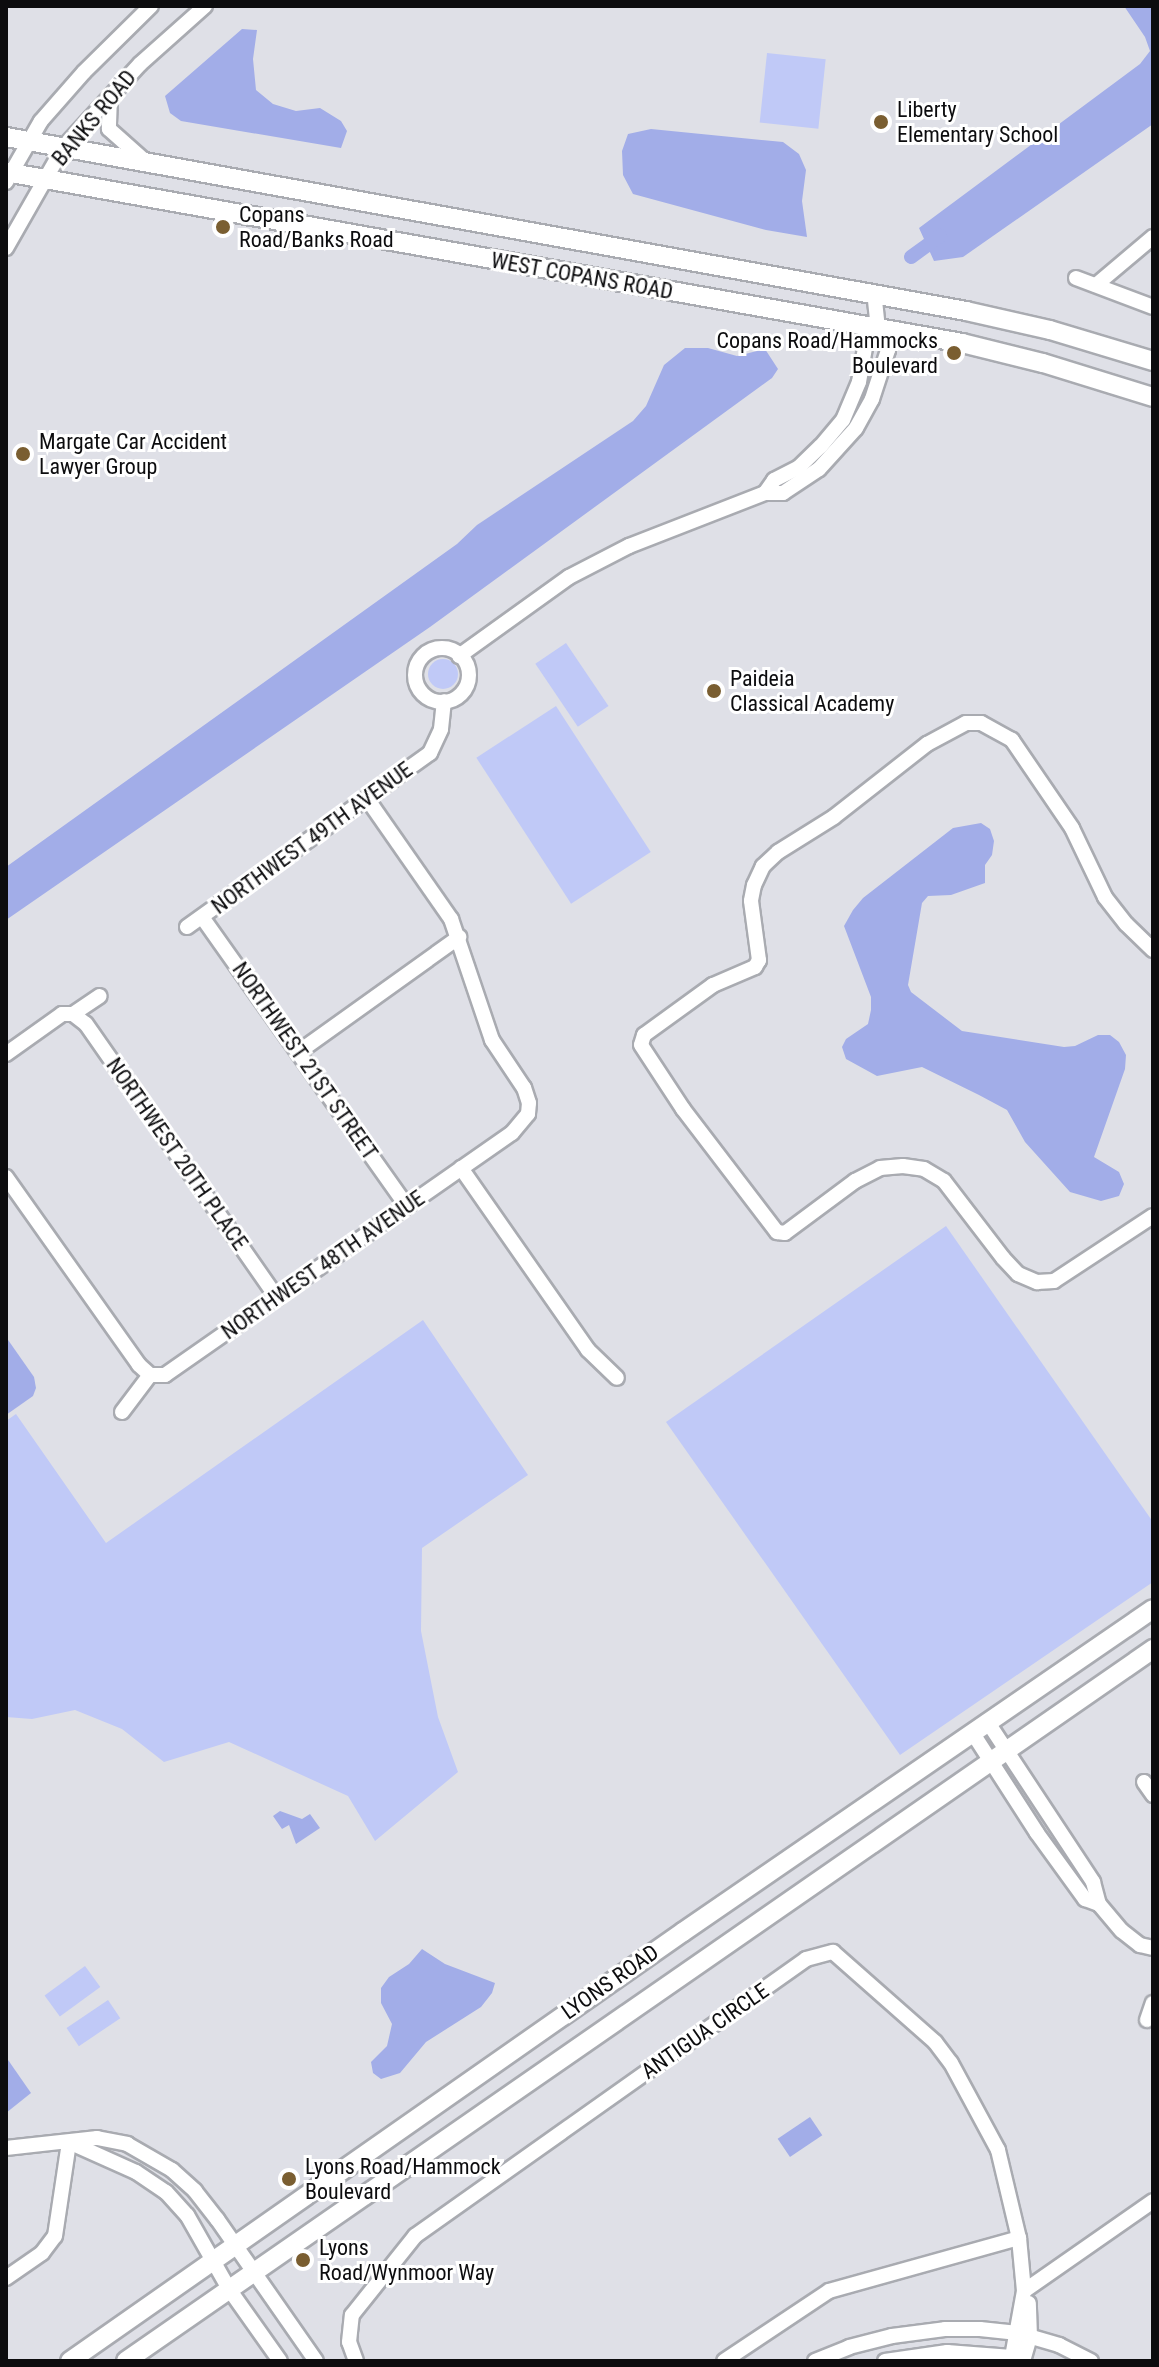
<!DOCTYPE html>
<style>
body{margin:0}
#map{position:relative;width:1159px;height:2367px;overflow:hidden;background:#dfe0e7;font-family:"Roboto Condensed",sans-serif}
div>[style]{position:absolute}
.green>*{inset:0;background:#c0c9f7;transform-origin:0 0}
.round{border-radius:50%}
.water>*{inset:0;background:#a2ade8;transform-origin:0 0}
.canal>*{height:14px;margin:-7px;padding:0 7px;transform-origin:7px;border-radius:7px;background:#a2ade8}
.roads{filter:drop-shadow(2px 0 #a9abb1) drop-shadow(-2px 0 #a9abb1) drop-shadow(0 2px #a9abb1) drop-shadow(0 -2px #a9abb1)}
.minor>*{height:14px;margin:-7px;padding:0 7px;transform-origin:7px;border-radius:7px;background:#fff}
.minor>.ring{margin:-7px;padding:0;box-sizing:content-box;background:none;border:14px solid #fff;border-radius:50%}
.major>*{height:18px;margin:-9px;padding:0 9px;transform-origin:9px;border-radius:9px;background:#fff}
.dots>*{width:22px;height:22px;translate:-50% -50%;box-sizing:border-box;border:4px solid #fff;border-radius:50%}
span{translate:-50% -50%;white-space:nowrap;text-align:center;line-height:1.15;-webkit-text-stroke:6px #fff;paint-order:stroke}
.poi-label{font-size:22px;color:#0c0c0e}
.left{translate:0 -50%;text-align:left}
.right{translate:-100% -50%;text-align:right}
.street-label{font-size:22px;color:#0c0c0e}
.frame{position:absolute;inset:0;border:8px solid #0c0c0e;pointer-events:none}
</style>
<div id="map">
<div class="green">
<div style="left:767px;top:53px;width:59px;height:70px;rotate:6deg"></div>
<div style="left:566px;top:643px;width:76px;height:37px;rotate:56deg"></div>
<div class="round" style="left:428px;top:659px;width:30px;height:30px"></div>
<div style="left:556px;top:706px;width:174px;height:95px;rotate:57deg"></div>
<div style="clip-path:polygon(946px 1226px,1153px 1522px,1153px 1582px,900px 1755px,666px 1422px)"></div>
<div style="clip-path:polygon(423px 1320px,528px 1475px,422px 1548px,421px 1631px,438px 1717px,458px 1772px,375px 1841px,348px 1796px,229px 1742px,164px 1762px,122px 1729px,75px 1710px,32px 1719px,6px 1717px,6px 1421px,16px 1414px,106px 1543px)"></div>
<div style="left:85px;top:1966px;width:26px;height:50px;rotate:54deg"></div>
<div style="left:108px;top:2000px;width:22px;height:50px;rotate:56deg"></div>
</div>
<div class="water">
<div style="clip-path:polygon(1124px 6px,1153px 6px,1153px 124px,963px 257px,934px 261px,919px 228px,1140px 64px,1150px 51px,1145px 37px)"></div>
<div style="clip-path:polygon(242px 29px,257px 30px,253px 59px,256px 90px,273px 104px,296px 111px,320px 108px,341px 121px,347px 131px,341px 148px,181px 121px,170px 113px,165px 96px)"></div>
<div style="clip-path:polygon(651px 129px,783px 142px,799px 154px,806px 170px,802px 201px,807px 237px,766px 230px,633px 194px,623px 175px,622px 151px,628px 134px)"></div>
<div style="clip-path:polygon(685px 348px,708px 348px,737px 356px,765px 349px,778px 369px,772px 378px,430px 627px,6px 920px,6px 867px,457px 544px,477px 525px,633px 421px,646px 406px,664px 365px)"></div>
<div style="clip-path:polygon(981px 823px,990px 829px,994px 841px,992px 855px,985px 865px,985px 883px,951px 895px,928px 896px,922px 903px,908px 985px,911px 992px,962px 1031px,1064px 1047px,1075px 1046px,1098px 1035px,1110px 1035px,1119px 1042px,1126px 1055px,1125px 1069px,1094px 1157px,1119px 1172px,1124px 1184px,1119px 1196px,1101px 1201px,1070px 1192px,1025px 1142px,1007px 1110px,979px 1095px,922px 1067px,877px 1076px,846px 1059px,842px 1047px,846px 1039px,868px 1024px,871px 1010px,871px 997px,844px 926px,853px 910px,863px 898px,953px 828px)"></div>
<div style="clip-path:polygon(6px 1337px,34px 1377px,36px 1388px,33px 1396px,6px 1415px)"></div>
<div style="clip-path:polygon(280px 1811px,302px 1819px,310px 1814px,320px 1828px,296px 1844px,289px 1825px,282px 1829px,273px 1816px)"></div>
<div style="clip-path:polygon(422px 1949px,445px 1964px,495px 1983px,492px 1993px,481px 2007px,426px 2042px,400px 2073px,381px 2079px,373px 2073px,371px 2062px,387px 2046px,392px 2024px,381px 2003px,381px 1988px,389px 1977px,409px 1964px)"></div>
<div style="clip-path:polygon(6px 2057px,31px 2093px,6px 2113px)"></div>
<div style="left:810px;top:2117px;width:22px;height:39px;rotate:56deg"></div>
</div>
<div class="canal">
<div style="left:911px;top:257px;width:36px;rotate:-36deg"></div>
</div>
<div class="roads">
<div class="minor">
<div style="left:110px;top:96px;width:33px;rotate:92deg"></div>
<div style="left:109px;top:129px;width:50px;rotate:41.7deg"></div>
<div style="left:6px;top:182px;width:70px;rotate:-60.2deg"></div>
<div style="left:41px;top:121px;width:65px;rotate:-48.7deg"></div>
<div style="left:84px;top:72px;width:94px;rotate:-44.6deg"></div>
<div style="left:6px;top:248px;width:115px;rotate:-60.3deg"></div>
<div style="left:63px;top:148px;width:114px;rotate:-47.5deg"></div>
<div style="left:140px;top:64px;width:87px;rotate:-41.7deg"></div>
<div style="left:1076px;top:278px;width:82px;rotate:20.6deg"></div>
<div style="left:1096px;top:285px;width:75px;rotate:-40.1deg"></div>
<div style="left:765px;top:493px;width:16px;rotate:-55deg"></div>
<div style="left:774px;top:480px;width:28px;rotate:-27deg"></div>
<div style="left:799px;top:467px;width:30px;rotate:-44deg"></div>
<div style="left:821px;top:446px;width:34px;rotate:-50deg"></div>
<div style="left:843px;top:420px;width:41px;rotate:-67.2deg"></div>
<div style="left:859px;top:382px;width:39px;rotate:-80deg"></div>
<div style="left:866px;top:344px;width:19px;rotate:-51deg"></div>
<div class="ring" style="left:415px;top:648px;width:40px;height:40px"></div>
<div style="left:459px;top:656px;width:135px;rotate:-35.7deg"></div>
<div style="left:569px;top:577px;width:68px;rotate:-27.3deg"></div>
<div style="left:629px;top:546px;width:146px;rotate:-21.3deg"></div>
<div style="left:765px;top:493px;width:18px"></div>
<div style="left:783px;top:493px;width:43px;rotate:-33.7deg"></div>
<div style="left:819px;top:469px;width:55px;rotate:-47.9deg"></div>
<div style="left:856px;top:428px;width:33px;rotate:-61deg"></div>
<div style="left:872px;top:399px;width:52px;rotate:-71.9deg"></div>
<div style="left:888px;top:350px;width:23px;rotate:-115deg"></div>
<div style="left:878px;top:329px;width:36px;rotate:-96deg"></div>
<div style="left:202px;top:917px;width:354px;rotate:54.7deg"></div>
<div style="left:187px;top:927px;width:299px;rotate:-35.6deg"></div>
<div style="left:430px;top:753px;width:26px;rotate:-65deg"></div>
<div style="left:441px;top:729px;width:28px;rotate:-84deg"></div>
<div style="left:1153px;top:950px;width:37px;rotate:-136deg"></div>
<div style="left:1126px;top:924px;width:34px;rotate:-128deg"></div>
<div style="left:1105px;top:897px;width:76px;rotate:-115.6deg"></div>
<div style="left:1072px;top:828px;width:107px;rotate:-124.3deg"></div>
<div style="left:1012px;top:740px;width:35px;rotate:-151deg"></div>
<div style="left:981px;top:723px;width:15px;rotate:180deg"></div>
<div style="left:966px;top:723px;width:44px;rotate:151.7deg"></div>
<div style="left:927px;top:744px;width:118px;rotate:141.9deg"></div>
<div style="left:834px;top:817px;width:66px;rotate:148deg"></div>
<div style="left:778px;top:852px;width:21px;rotate:137deg"></div>
<div style="left:763px;top:866px;width:21px;rotate:115deg"></div>
<div style="left:754px;top:885px;width:16px;rotate:101deg"></div>
<div style="left:751px;top:901px;width:60px;rotate:82.3deg"></div>
<div style="left:759px;top:960px;width:8px;rotate:120deg"></div>
<div style="left:755px;top:967px;width:46px;rotate:156.8deg"></div>
<div style="left:713px;top:985px;width:85px;rotate:144.1deg"></div>
<div style="left:644px;top:1035px;width:10px;rotate:107deg"></div>
<div style="left:641px;top:1045px;width:77px;rotate:56.7deg"></div>
<div style="left:683px;top:1109px;width:155px;rotate:52.6deg"></div>
<div style="left:777px;top:1232px;width:8px;rotate:7deg"></div>
<div style="left:785px;top:1233px;width:87px;rotate:-36.6deg"></div>
<div style="left:855px;top:1181px;width:28px;rotate:-27deg"></div>
<div style="left:880px;top:1168px;width:23px;rotate:-5deg"></div>
<div style="left:903px;top:1166px;width:21px;rotate:8deg"></div>
<div style="left:924px;top:1169px;width:23px;rotate:31deg"></div>
<div style="left:944px;top:1181px;width:97px;rotate:52.5deg"></div>
<div style="left:1003px;top:1258px;width:22px;rotate:47deg"></div>
<div style="left:1018px;top:1274px;width:21px;rotate:23deg"></div>
<div style="left:1037px;top:1282px;width:17px;rotate:-3deg"></div>
<div style="left:1054px;top:1281px;width:118px;rotate:-33.3deg"></div>
<div style="left:73px;top:1014px;width:16px;rotate:38deg"></div>
<div style="left:86px;top:1024px;width:334px;rotate:55.1deg"></div>
<div style="left:300px;top:1051px;width:196px;rotate:-35.6deg"></div>
<div style="left:6px;top:1054px;width:69px;rotate:-35.5deg"></div>
<div style="left:62px;top:1014px;width:11px"></div>
<div style="left:73px;top:1014px;width:32px;rotate:-34deg"></div>
<div style="left:461px;top:1168px;width:222px;rotate:55.1deg"></div>
<div style="left:588px;top:1350px;width:40px;rotate:44deg"></div>
<div style="left:6px;top:1177px;width:230px;rotate:54.7deg"></div>
<div style="left:139px;top:1365px;width:15px;rotate:42deg"></div>
<div style="left:122px;top:1412px;width:46px;rotate:-52.9deg"></div>
<div style="left:150px;top:1375px;width:15px"></div>
<div style="left:165px;top:1375px;width:423px;rotate:-34.9deg"></div>
<div style="left:512px;top:1133px;width:25px;rotate:-50deg"></div>
<div style="left:528px;top:1114px;width:11px;rotate:-85deg"></div>
<div style="left:529px;top:1103px;width:16px;rotate:-108deg"></div>
<div style="left:524px;top:1088px;width:58px;rotate:-123.7deg"></div>
<div style="left:492px;top:1040px;width:128px;rotate:-108.7deg"></div>
<div style="left:451px;top:919px;width:145px;rotate:-124.9deg"></div>
<div style="left:987px;top:1721px;width:193px;rotate:56.6deg"></div>
<div style="left:1093px;top:1882px;width:23px;rotate:75deg"></div>
<div style="left:1099px;top:1904px;width:35px;rotate:50deg"></div>
<div style="left:1122px;top:1931px;width:23px;rotate:38deg"></div>
<div style="left:1140px;top:1945px;width:13px;rotate:13deg"></div>
<div style="left:972px;top:1732px;width:120px;rotate:57.2deg"></div>
<div style="left:1037px;top:1833px;width:82px;rotate:54deg"></div>
<div style="left:1085px;top:1899px;width:15px;rotate:20deg"></div>
<div style="left:1144px;top:1782px;width:16px;rotate:55deg"></div>
<div style="left:1147px;top:2020px;width:18px;rotate:-71deg"></div>
<div style="left:69px;top:2142px;width:73px;rotate:24.1deg"></div>
<div style="left:136px;top:2172px;width:36px;rotate:34deg"></div>
<div style="left:166px;top:2192px;width:31px;rotate:48deg"></div>
<div style="left:187px;top:2215px;width:85px;rotate:60.4deg"></div>
<div style="left:229px;top:2289px;width:88px;rotate:54.7deg"></div>
<div style="left:6px;top:2148px;width:92px;rotate:-6.3deg"></div>
<div style="left:97px;top:2138px;width:31px;rotate:11deg"></div>
<div style="left:127px;top:2144px;width:52px;rotate:30deg"></div>
<div style="left:172px;top:2170px;width:31px;rotate:42deg"></div>
<div style="left:195px;top:2191px;width:36px;rotate:52deg"></div>
<div style="left:217px;top:2219px;width:173px;rotate:55.1deg"></div>
<div style="left:6px;top:2278px;width:44px;rotate:-34.8deg"></div>
<div style="left:42px;top:2253px;width:21px;rotate:-53deg"></div>
<div style="left:55px;top:2236px;width:95px;rotate:-81.5deg"></div>
<div style="left:1024px;top:2291px;width:157px;rotate:-34.9deg"></div>
<div style="left:1012px;top:2357px;width:67px;rotate:-79.7deg"></div>
<div style="left:1024px;top:2291px;width:53px;rotate:-95.4deg"></div>
<div style="left:356px;top:2361px;width:20px;rotate:-110deg"></div>
<div style="left:349px;top:2342px;width:27px;rotate:-84deg"></div>
<div style="left:352px;top:2315px;width:101px;rotate:-51.4deg"></div>
<div style="left:415px;top:2236px;width:479px;rotate:-35.3deg"></div>
<div style="left:806px;top:1959px;width:28px;rotate:-15deg"></div>
<div style="left:833px;top:1952px;width:136px;rotate:41.4deg"></div>
<div style="left:935px;top:2042px;width:26px;rotate:53deg"></div>
<div style="left:951px;top:2063px;width:99px;rotate:61.6deg"></div>
<div style="left:998px;top:2150px;width:90px;rotate:76.6deg"></div>
<div style="left:1019px;top:2238px;width:197px;rotate:164.4deg"></div>
<div style="left:829px;top:2291px;width:126px;rotate:146.3deg"></div>
<div style="left:815px;top:2361px;width:37px;rotate:-22deg"></div>
<div style="left:849px;top:2347px;width:44px;rotate:-14.3deg"></div>
<div style="left:892px;top:2336px;width:53px;rotate:-7.5deg"></div>
<div style="left:945px;top:2329px;width:35px"></div>
<div style="left:980px;top:2329px;width:38px;rotate:6deg"></div>
<div style="left:1018px;top:2333px;width:43px;rotate:16.3deg"></div>
<div style="left:1059px;top:2345px;width:36px;rotate:27deg"></div>
<div style="left:885px;top:2361px;width:63px;rotate:-8.3deg"></div>
<div style="left:947px;top:2352px;width:65px;rotate:4.4deg"></div>
<div style="left:1012px;top:2357px;width:10px;rotate:24deg"></div>
<div style="left:1023px;top:2361px;width:25px;rotate:-74deg"></div>
<div style="left:1030px;top:2337px;width:34px;rotate:-92deg"></div>
</div>
<div class="major">
<div style="left:6px;top:137px;width:976px;rotate:10.27deg"></div>
<div style="left:966px;top:311px;width:86px;rotate:12.7deg"></div>
<div style="left:1050px;top:330px;width:108px;rotate:16.8deg"></div>
<div style="left:6px;top:172px;width:971px;rotate:10.14deg"></div>
<div style="left:962px;top:343px;width:83px;rotate:13.9deg"></div>
<div style="left:1043px;top:363px;width:115px;rotate:17.2deg"></div>
<div style="left:70px;top:2361px;width:748px;rotate:-34.99deg"></div>
<div style="left:683px;top:1932px;width:570px;rotate:-34.5deg"></div>
<div style="left:126px;top:2361px;width:1250px;rotate:-34.73deg"></div>
</div>
</div>
<div class="dots">
<div style="left:881px;top:122px;background:#7a5e31"></div>
<div style="left:223px;top:227px;background:#7a5e31"></div>
<div style="left:954px;top:353px;background:#7a5e31"></div>
<div style="left:23px;top:454px;background:#7a5e31"></div>
<div style="left:714px;top:691px;background:#7a5e31"></div>
<div style="left:289px;top:2179px;background:#7a5e31"></div>
<div style="left:303px;top:2260px;background:#7a5e31"></div>
</div>
<div class="poi-label">
<span class="left" style="left:897px;top:122px">Liberty<br>Elementary School</span>
<span class="left" style="left:239px;top:227px">Copans<br>Road/Banks Road</span>
<span class="right" style="left:938px;top:353px">Copans Road/Hammocks<br>Boulevard</span>
<span class="left" style="left:39px;top:454px">Margate Car Accident<br>Lawyer Group</span>
<span class="left" style="left:730px;top:691px">Paideia<br>Classical Academy</span>
<span class="left" style="left:305px;top:2179px">Lyons Road/Hammock<br>Boulevard</span>
<span class="left" style="left:319px;top:2260px">Lyons<br>Road/Wynmoor Way</span>
</div>
<div class="street-label">
<span style="left:94px;top:118px;rotate:-50deg">BANKS ROAD</span>
<span style="left:582px;top:276px;rotate:10deg">WEST COPANS ROAD</span>
<span style="left:312px;top:838px;rotate:-36deg">NORTHWEST 49TH AVENUE</span>
<span style="left:305px;top:1061px;rotate:55deg">NORTHWEST 21ST STREET</span>
<span style="left:177px;top:1154px;rotate:55deg">NORTHWEST 20TH PLACE</span>
<span style="left:323px;top:1265px;rotate:-35deg">NORTHWEST 48TH AVENUE</span>
<span style="left:610px;top:1982px;rotate:-35deg">LYONS ROAD</span>
<span style="left:705px;top:2031px;rotate:-35deg">ANTIGUA CIRCLE</span>
</div>
<div class="frame"></div>
</div>
